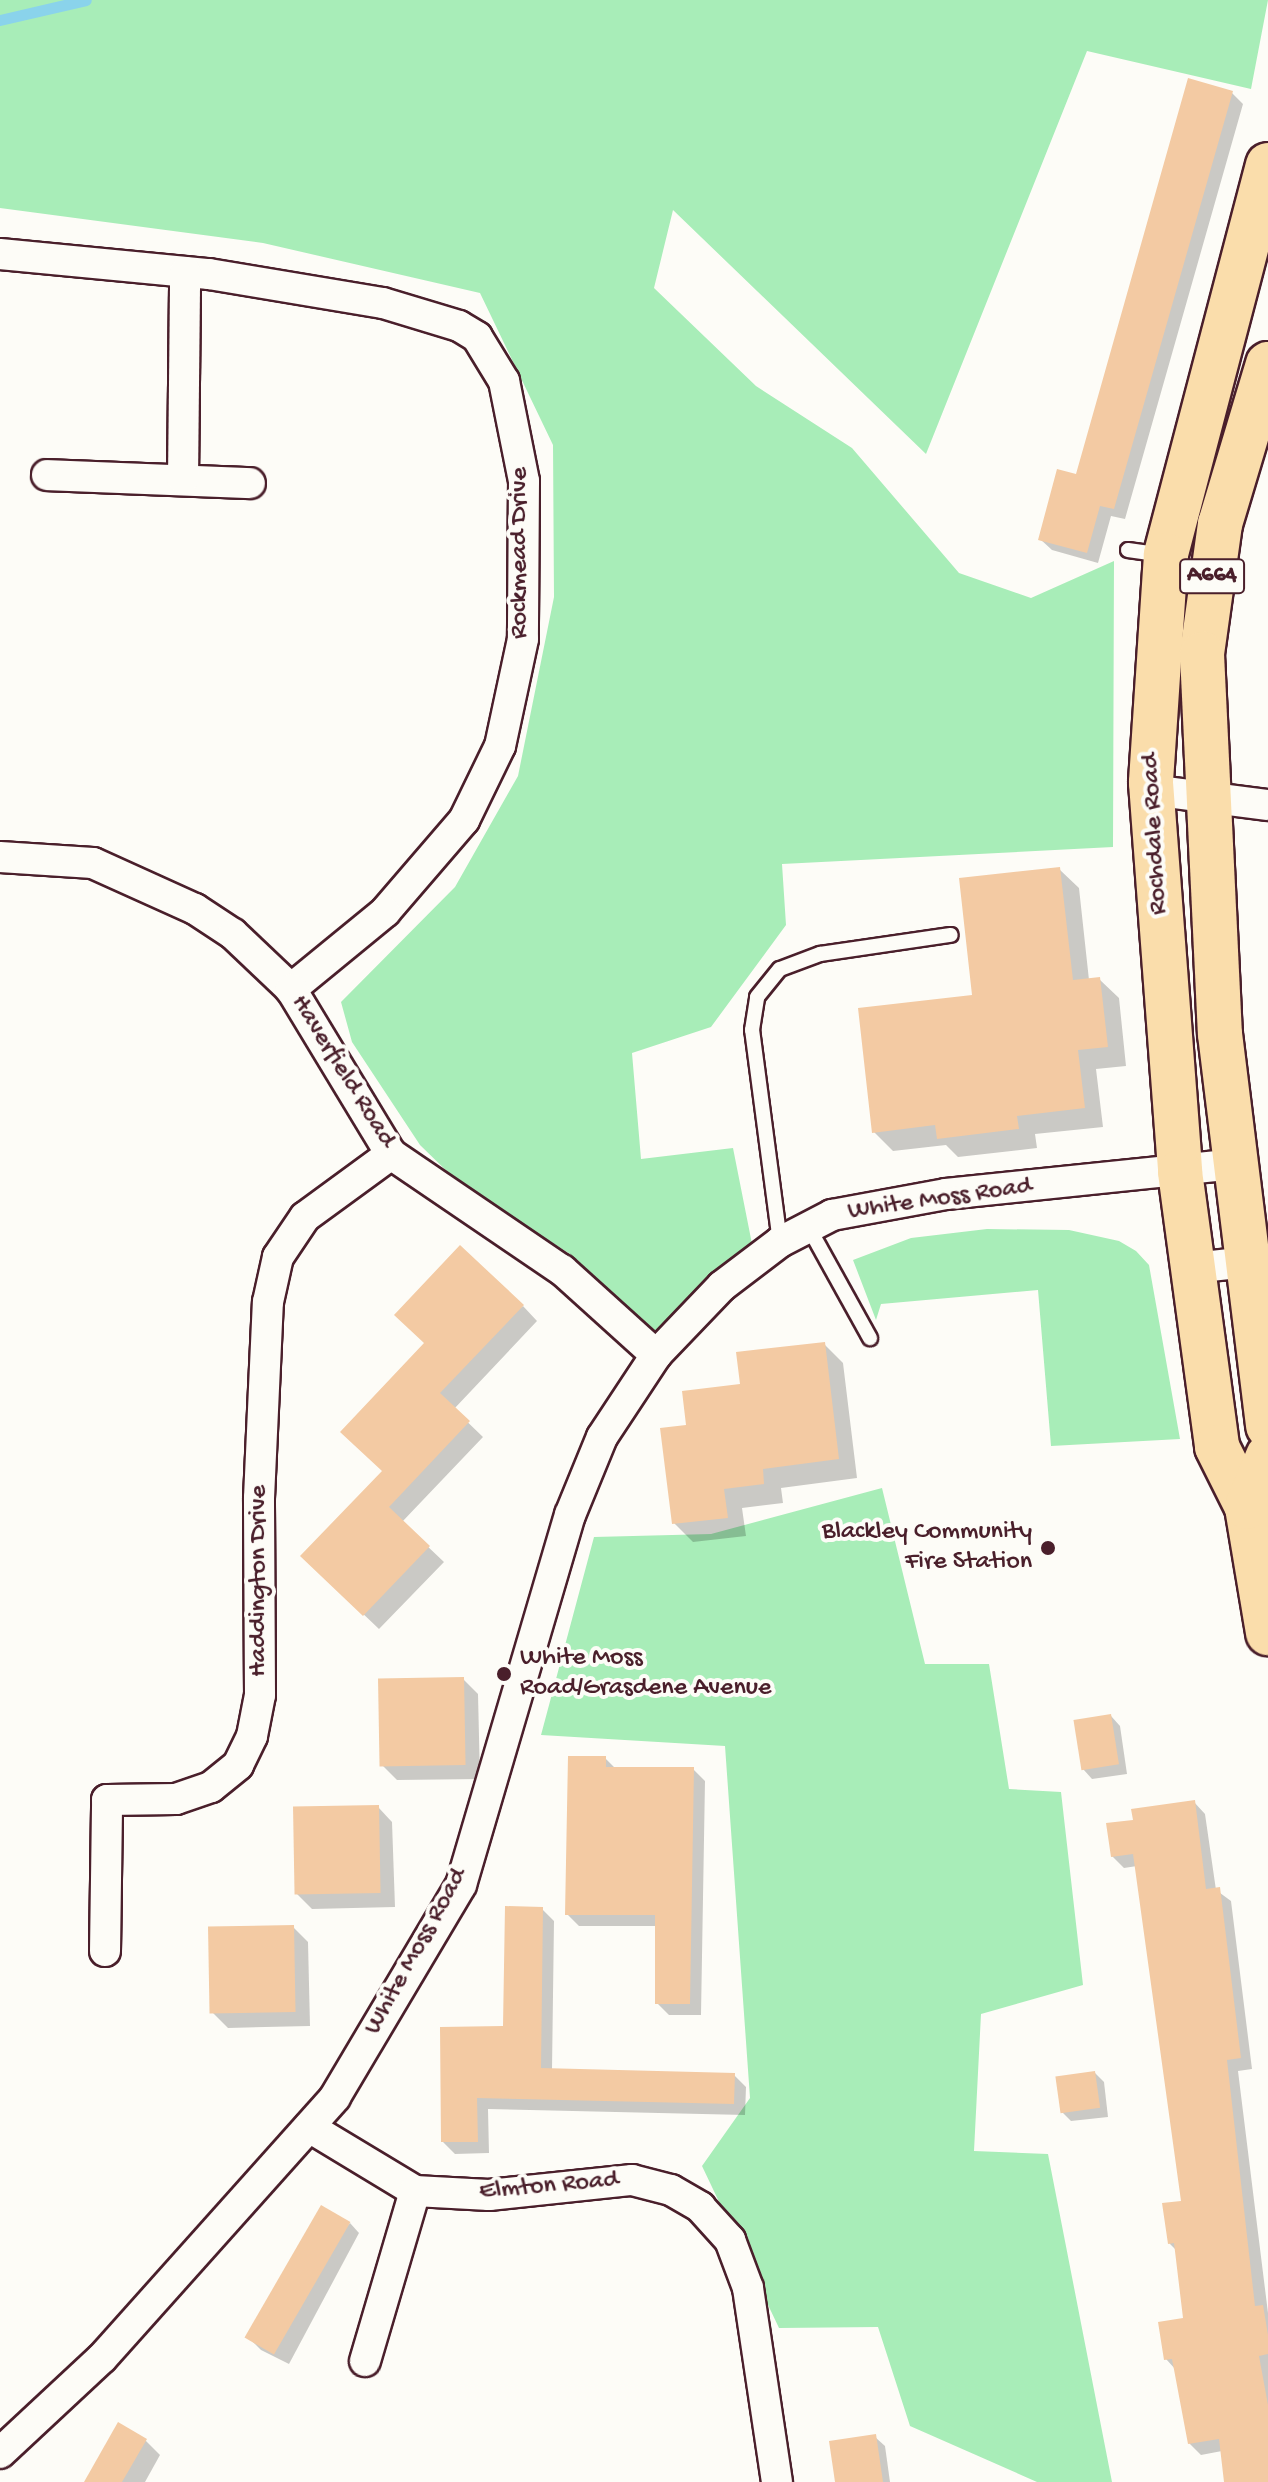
<!DOCTYPE html>
<style>
body{margin:0}
#map{position:relative;width:1268px;height:2482px;overflow:hidden;background:#fdfcf7;font-family:"Gochi Hand",sans-serif}
div>[style]{position:absolute}
.green>*{inset:0;background:#a8edb8}
.shadow>*{inset:0;background:#0003}
.stream>*{height:11px;margin:-5.5px;padding:0 5.5px;transform-origin:5.5px;border-radius:5.5px;background:#8ad3eb}
.building>*{inset:0;background:#f3caa3;transform-origin:0 0}
.roads{filter:drop-shadow(2px 0 #4a1f2b) drop-shadow(-2px 0 #4a1f2b) drop-shadow(0 2px #4a1f2b) drop-shadow(0 -2px #4a1f2b)}
.service>*{height:14px;margin:-7px;padding:0 7px;transform-origin:7px;border-radius:7px;background:#fdfcf7}
.minor>*{height:30px;margin:-15px;padding:0 15px;transform-origin:15px;border-radius:15px;background:#fdfcf7}
.primary>*{height:44px;margin:-22px;padding:0 22px;transform-origin:22px;border-radius:22px;background:#faddab}
.dots>*{width:22px;height:22px;translate:-50% -50%;box-sizing:border-box;border:4px solid #fdfcf7;border-radius:50%}
span{translate:-50% -50%;white-space:nowrap;text-align:center;line-height:1.15;-webkit-text-stroke:8px #fdfcf7;paint-order:stroke}
.shield-label span{padding:2px 6px;background:#fdfcf7;border:2px solid;border-radius:6px;-webkit-text-stroke-width:0}
.shield-label{font-size:24px;color:#4a1f2b;font-weight:700}
.street-label{font-size:26px;color:#4a1f2b}
.poi-label{font-size:26px;color:#4a1f2b}
.right{translate:-100% -50%;text-align:right}
.left{translate:0 -50%;text-align:left}
</style>
<div id="map">
<div class="green">
<div style="clip-path:polygon(0 0,1268px 0,1251px 89px,1087px 51px,926px 454px,673px 210px,654px 288px,756px 386px,852px 448px,959px 573px,1031px 598px,1114px 561px,1113px 847px,782px 864px,786px 925px,711px 1027px,632px 1053px,641px 1159px,733px 1148px,754px 1254px,651px 1338px,570px 1254px,460px 1184px,420px 1145px,352px 1042px,341px 1002px,455px 887px,518px 776px,554px 597px,553px 445px,480px 293px,263px 243px,0 208px)"></div>
<div style="clip-path:polygon(987px 1229px,1069px 1230px,1119px 1241px,1136px 1251px,1149px 1265px,1180px 1439px,1051px 1446px,1038px 1290px,881px 1304px,876px 1320px,853px 1260px,911px 1238px)"></div>
<div style="clip-path:polygon(882px 1488px,925px 1664px,989px 1664px,1009px 1789px,1061px 1792px,1083px 1985px,981px 2014px,974px 2151px,1048px 2154px,1112px 2482px,1037px 2482px,910px 2426px,878px 2327px,779px 2328px,702px 2166px,750px 2098px,725px 1746px,541px 1735px,594px 1537px,711px 1534px)"></div>
</div>
<div class="shadow">
<div style="clip-path:polygon(1232px 93px,1243px 104px,1125px 519px,1111px 516px,1098px 563px,1052px 550px,1040px 539px,1077px 476px)"></div>
<div style="clip-path:polygon(1059px 869px,1079px 888px,1089px 980px,1099px 979px,1119px 998px,1126px 1066px,1096px 1069px,1103px 1127px,1035px 1134px,1037px 1148px,958px 1157px,946px 1145px,893px 1151px,874px 1132px,975px 996px)"></div>
<div style="clip-path:polygon(523px 1306px,537px 1321px,454px 1409px,483px 1437px,402px 1522px,444px 1562px,379px 1629px,318px 1571px,384px 1472px,343px 1432px)"></div>
<div style="clip-path:polygon(824px 1344px,843px 1363px,857px 1478px,781px 1488px,783px 1503px,742px 1508px,746px 1536px,693px 1542px,674px 1523px,688px 1426px,742px 1386px)"></div>
<div style="clip-path:polygon(463px 1679px,478px 1694px,480px 1779px,397px 1780px,383px 1766px)"></div>
<div style="clip-path:polygon(1111px 1716px,1120px 1726px,1127px 1774px,1092px 1779px,1083px 1769px)"></div>
<div style="clip-path:polygon(605px 1758px,616px 1769px,693px 1769px,705px 1781px,701px 2015px,669px 2015px,657px 2003px,657px 1926px,579px 1926px,567px 1914px)"></div>
<div style="clip-path:polygon(1194px 1802px,1205px 1814px,1216px 1890px,1231px 1901px,1252px 2069px,1238px 2071px,1268px 2313px,1268px 2482px,1226px 2482px,1222px 2451px,1201px 2455px,1189px 2443px,1176px 2370px,1166px 2359px,1186px 2320px,1177px 2251px,1169px 2243px,1183px 2203px,1137px 1866px,1124px 1868px,1112px 1856px,1135px 1821px)"></div>
<div style="clip-path:polygon(378px 1807px,392px 1822px,395px 1907px,312px 1909px,297px 1894px)"></div>
<div style="clip-path:polygon(542px 1909px,554px 1921px,552px 2071px,734px 2075px,746px 2087px,745px 2115px,488px 2109px,489px 2153px,455px 2154px,443px 2142px,505px 2028px)"></div>
<div style="clip-path:polygon(293px 1927px,308px 1942px,310px 2026px,228px 2028px,213px 2013px)"></div>
<div style="clip-path:polygon(1095px 2073px,1104px 2082px,1108px 2117px,1071px 2121px,1061px 2111px)"></div>
<div style="clip-path:polygon(350px 2223px,359px 2233px,289px 2364px,261px 2350px,251px 2340px)"></div>
<div style="clip-path:polygon(875px 2437px,885px 2446px,890px 2482px,837px 2482px)"></div>
<div style="clip-path:polygon(145px 2440px,160px 2455px,145px 2482px,87px 2482px)"></div>
</div>
<div class="stream">
<div style="left:0;top:20px;width:88px;rotate:-13.1deg"></div>
</div>
<div class="building">
<div style="clip-path:polygon(1188px 78px,1233px 91px,1114px 509px,1100px 506px,1087px 553px,1038px 540px,1057px 469px,1076px 474px)"></div>
<div style="clip-path:polygon(1060px 867px,1073px 980px,1100px 977px,1108px 1047px,1078px 1050px,1085px 1108px,1017px 1116px,1019px 1129px,937px 1139px,935px 1125px,872px 1133px,858px 1008px,972px 995px,959px 878px)"></div>
<div style="clip-path:polygon(460px 1245px,524px 1305px,440px 1393px,470px 1421px,389px 1507px,430px 1546px,363px 1616px,300px 1556px,382px 1471px,340px 1432px,424px 1343px,394px 1315px)"></div>
<div style="clip-path:polygon(825px 1342px,839px 1459px,763px 1469px,764px 1484px,724px 1489px,728px 1518px,672px 1524px,660px 1428px,686px 1425px,682px 1391px,740px 1384px,736px 1352px)"></div>
<div style="left:464px;top:1677px;width:88px;height:86px;rotate:89deg"></div>
<div style="left:1111px;top:1714px;width:51px;height:38px;rotate:81deg"></div>
<div style="clip-path:polygon(568px 1756px,606px 1756px,606px 1767px,694px 1767px,690px 2004px,655px 2004px,655px 1915px,565px 1915px)"></div>
<div style="clip-path:polygon(1195px 1800px,1206px 1889px,1220px 1887px,1241px 2058px,1227px 2060px,1255px 2306px,1263px 2305px,1268px 2335px,1268px 2354px,1259px 2356px,1268px 2405px,1268px 2482px,1224px 2482px,1219px 2439px,1188px 2444px,1172px 2359px,1164px 2360px,1158px 2322px,1183px 2318px,1174px 2243px,1168px 2244px,1162px 2203px,1181px 2201px,1133px 1854px,1111px 1857px,1106px 1823px,1133px 1820px,1131px 1809px)"></div>
<div style="left:379px;top:1805px;width:88px;height:86px;rotate:89deg"></div>
<div style="clip-path:polygon(505px 1906px,543px 1907px,541px 2068px,735px 2073px,734px 2104px,477px 2098px,478px 2142px,441px 2142px,440px 2027px,503px 2026px)"></div>
<div style="left:294px;top:1925px;width:87px;height:86px;rotate:89deg"></div>
<div style="left:1095px;top:2071px;width:37px;height:40px;rotate:82deg"></div>
<div style="left:321px;top:2205px;width:34px;height:153px;rotate:30deg"></div>
<div style="clip-path:polygon(118px 2422px,147px 2439px,122px 2482px,84px 2482px)"></div>
<div style="clip-path:polygon(876px 2434px,883px 2482px,835px 2482px,829px 2441px)"></div>
</div>
<div class="roads">
<div class="service">
<div style="left:1128px;top:550px;width:34px;rotate:8deg"></div>
<div style="left:809px;top:1228px;width:126px;rotate:61deg"></div>
<div style="left:780px;top:1242px;width:214px;rotate:-97.5deg"></div>
<div style="left:752px;top:1030px;width:33px;rotate:-81deg"></div>
<div style="left:757px;top:997px;width:36px;rotate:-51deg"></div>
<div style="left:780px;top:969px;width:43px;rotate:-20.6deg"></div>
<div style="left:820px;top:954px;width:132px;rotate:-8.3deg"></div>
</div>
<div class="minor">
<div style="left:0;top:254px;width:210px;rotate:5.5deg"></div>
<div style="left:209px;top:274px;width:176px;rotate:9.5deg"></div>
<div style="left:383px;top:303px;width:79px;rotate:16.8deg"></div>
<div style="left:459px;top:326px;width:21px;rotate:31deg"></div>
<div style="left:477px;top:337px;width:52px;rotate:58.5deg"></div>
<div style="left:504px;top:381px;width:102px;rotate:78.7deg"></div>
<div style="left:524px;top:481px;width:158px;rotate:90.4deg"></div>
<div style="left:523px;top:639px;width:109px;rotate:102.1deg"></div>
<div style="left:500px;top:746px;width:82px;rotate:115.9deg"></div>
<div style="left:464px;top:820px;width:121px;rotate:130.7deg"></div>
<div style="left:385px;top:912px;width:122px;rotate:140.7deg"></div>
<div style="left:47px;top:475px;width:203px;rotate:2.3deg"></div>
<div style="left:183px;top:479px;width:207px;rotate:-89.4deg"></div>
<div style="left:1151px;top:790px;width:118px;rotate:7.3deg"></div>
<div style="left:0;top:857px;width:93px;rotate:3.7deg"></div>
<div style="left:93px;top:863px;width:112px;rotate:24.3deg"></div>
<div style="left:195px;top:909px;width:45px;rotate:33.3deg"></div>
<div style="left:233px;top:934px;width:80px;rotate:43.5deg"></div>
<div style="left:291px;top:989px;width:193px;rotate:58.8deg"></div>
<div style="left:391px;top:1154px;width:207px;rotate:34.2deg"></div>
<div style="left:562px;top:1270px;width:127px;rotate:42.1deg"></div>
<div style="left:1193px;top:1268px;width:73px;rotate:-6.3deg"></div>
<div style="left:105px;top:1951px;width:151px;rotate:-89.2deg"></div>
<div style="left:107px;top:1800px;width:69px;rotate:-0.8deg"></div>
<div style="left:176px;top:1799px;width:37px;rotate:-19deg"></div>
<div style="left:211px;top:1787px;width:35px;rotate:-39deg"></div>
<div style="left:238px;top:1765px;width:32px;rotate:-64deg"></div>
<div style="left:252px;top:1736px;width:42px;rotate:-79deg"></div>
<div style="left:260px;top:1695px;width:197px;rotate:-90.3deg"></div>
<div style="left:259px;top:1498px;width:196px;rotate:-87.4deg"></div>
<div style="left:268px;top:1302px;width:46px;rotate:-77.5deg"></div>
<div style="left:278px;top:1257px;width:48px;rotate:-56deg"></div>
<div style="left:305px;top:1217px;width:107px;rotate:-36.2deg"></div>
<div style="left:309px;top:2127px;width:124px;rotate:31.1deg"></div>
<div style="left:415px;top:2191px;width:74px;rotate:3.1deg"></div>
<div style="left:489px;top:2195px;width:144px;rotate:-6deg"></div>
<div style="left:632px;top:2180px;width:40px;rotate:14.4deg"></div>
<div style="left:671px;top:2190px;width:34px;rotate:30deg"></div>
<div style="left:700px;top:2207px;width:45px;rotate:47.7deg"></div>
<div style="left:730px;top:2240px;width:51px;rotate:69.4deg"></div>
<div style="left:748px;top:2288px;width:196px;rotate:81.5deg"></div>
<div style="left:365px;top:2361px;width:177px;rotate:-73.6deg"></div>
<div style="left:0;top:2453px;width:139px;rotate:-43deg"></div>
<div style="left:102px;top:2358px;width:350px;rotate:-48.2deg"></div>
<div style="left:335px;top:2097px;width:247px;rotate:-59.3deg"></div>
<div style="left:461px;top:1885px;width:386px;rotate:-73.6deg"></div>
<div style="left:570px;top:1515px;width:84px;rotate:-67.7deg"></div>
<div style="left:602px;top:1437px;width:98px;rotate:-56.6deg"></div>
<div style="left:656px;top:1355px;width:95px;rotate:-46.3deg"></div>
<div style="left:722px;top:1286px;width:73px;rotate:-37.2deg"></div>
<div style="left:780px;top:1242px;width:59px;rotate:-27.4deg"></div>
<div style="left:832px;top:1215px;width:116px;rotate:-10.4deg"></div>
<div style="left:946px;top:1194px;width:290px;rotate:-5.9deg"></div>
</div>
<div class="primary">
<div style="left:1268px;top:165px;width:403px;rotate:104.7deg"></div>
<div style="left:1166px;top:555px;width:228px;rotate:93.8deg"></div>
<div style="left:1151px;top:783px;width:390px;rotate:85.7deg"></div>
<div style="left:1180px;top:1172px;width:277px;rotate:82.3deg"></div>
<div style="left:1217px;top:1447px;width:67px;rotate:63.4deg"></div>
<div style="left:1247px;top:1507px;width:128px;rotate:80.5deg"></div>
<div style="left:1268px;top:364px;width:167px;rotate:106.7deg"></div>
<div style="left:1220px;top:524px;width:131px;rotate:97.9deg"></div>
<div style="left:1202px;top:654px;width:380px;rotate:87.3deg"></div>
<div style="left:1220px;top:1034px;width:395px;rotate:83deg"></div>
<div style="left:1247px;top:1507px;width:55px;rotate:-67.6deg"></div>
</div>
</div>
<div class="dots">
<div style="left:1048px;top:1548px;background:#4a1f2b"></div>
<div style="left:504px;top:1674px;background:#4a1f2b"></div>
</div>
<div class="shield-label">
<span style="left:1212px;top:576px">A664</span>
</div>
<div class="street-label">
<span style="left:521px;top:553px;rotate:-90deg">Rockmead Drive</span>
<span style="left:1156px;top:834px;rotate:-93deg">Rochdale Road</span>
<span style="left:342px;top:1072px;rotate:58deg">Haverfield Road</span>
<span style="left:940px;top:1200px;rotate:-8deg">White Moss Road</span>
<span style="left:260px;top:1581px;rotate:-90deg">Haddington Drive</span>
<span style="left:417px;top:1952px;rotate:-61deg">White Moss Road</span>
<span style="left:549px;top:2187px;rotate:-5deg">Elmton Road</span>
</div>
<div class="poi-label">
<span class="right" style="left:1032px;top:1548px">Blackley Community<br>Fire Station</span>
<span class="left" style="left:520px;top:1674px">White Moss<br>Road/Grasdene Avenue</span>
</div>
</div>
